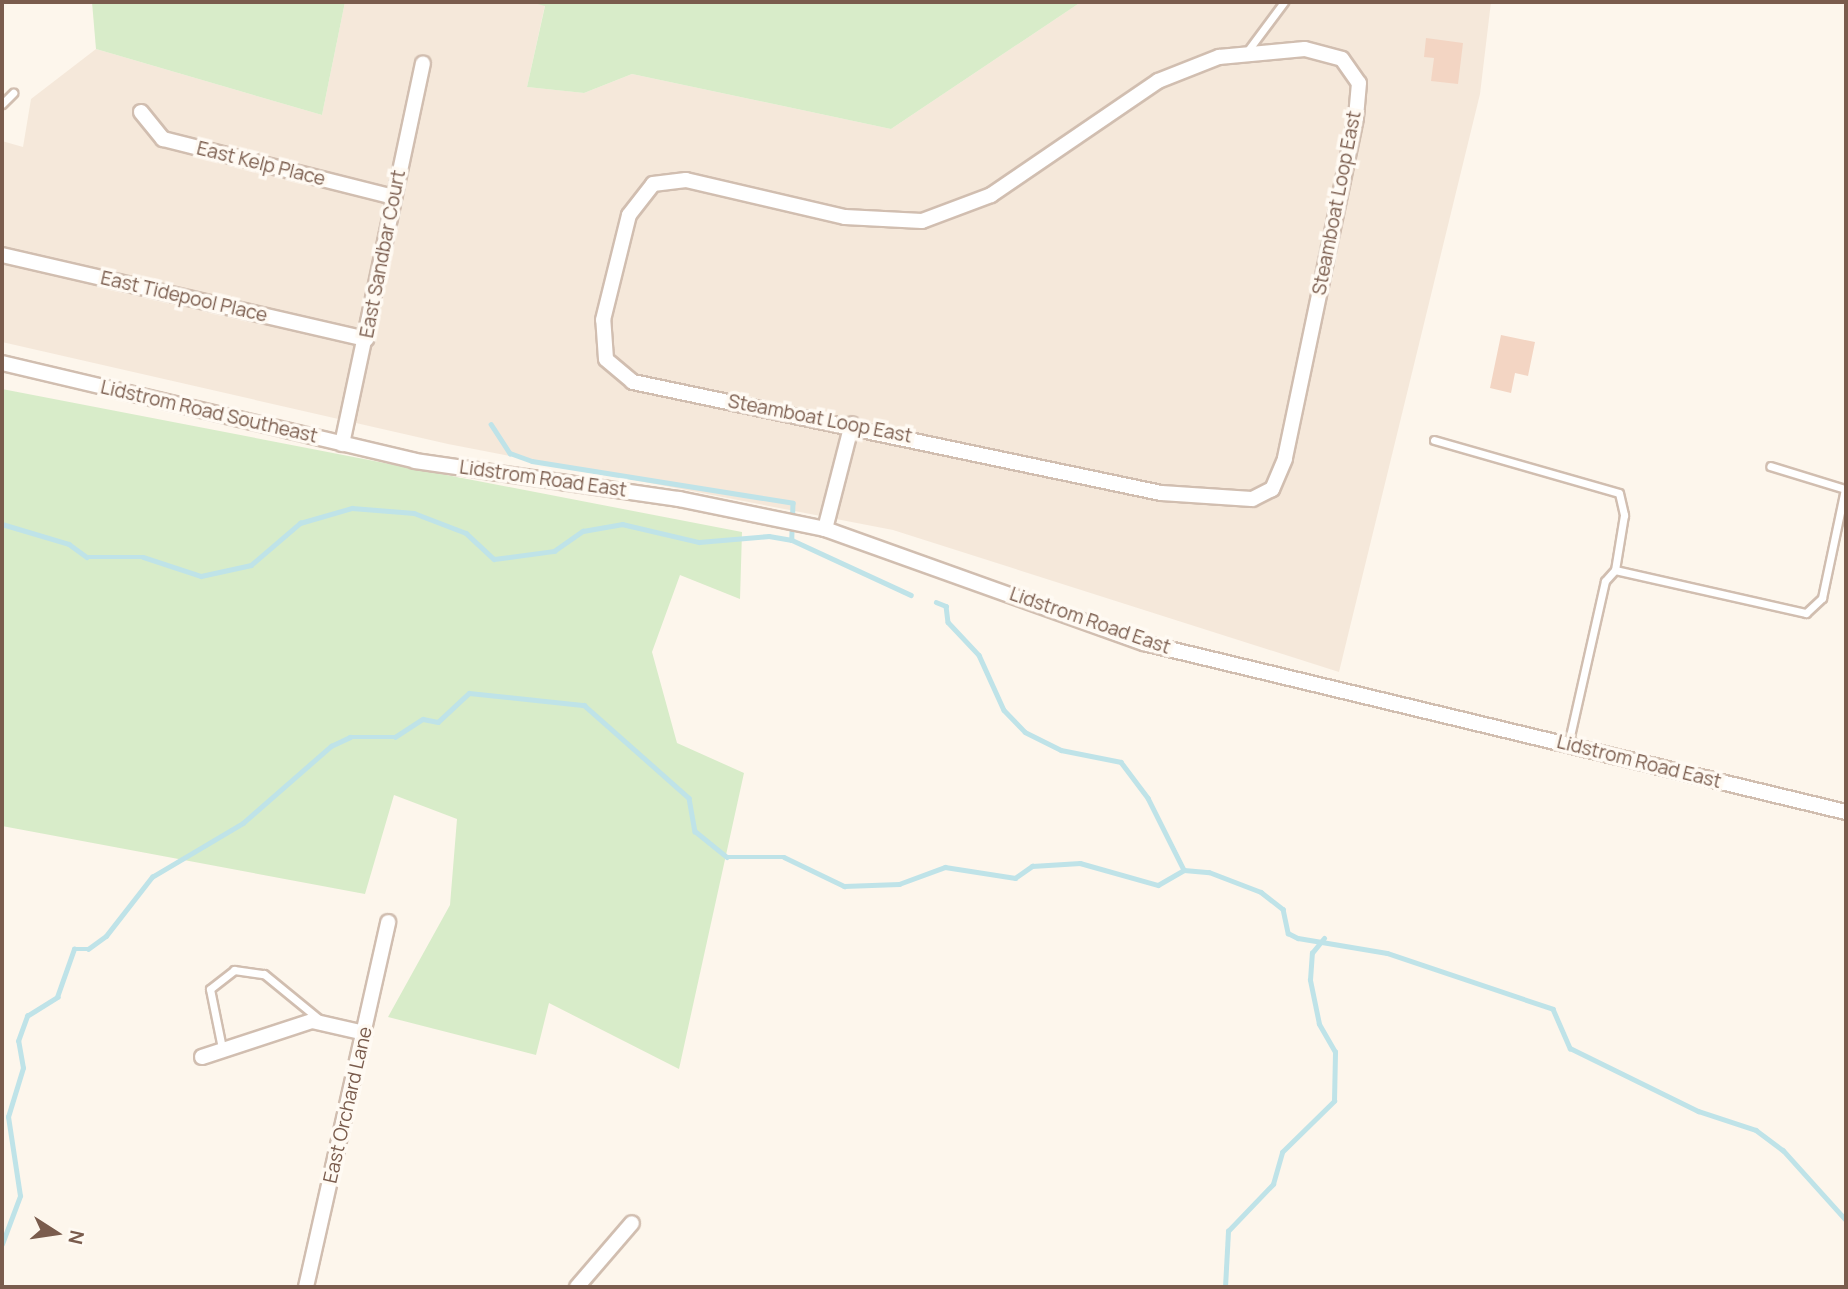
<!DOCTYPE html>
<style>
body{margin:0}
#map{position:relative;width:1848px;height:1289px;overflow:hidden;background:#fdf6ec;font-family:Manrope,sans-serif}
div>[style]{position:absolute}
.residential>*{inset:0;background:#f5e8da}
.green>*{inset:0;background:#d8ecc9}
.stream>*{height:4.5px;margin:-2.25px;padding:0 2.25px;transform-origin:2.25px;border-radius:2.25px;background:#bfe3e8}
.building>*{inset:0;background:#f3d5c3}
.roads{filter:drop-shadow(2px 0 #d1beb0) drop-shadow(-2px 0 #d1beb0) drop-shadow(0 2px #d1beb0) drop-shadow(0 -2px #d1beb0)}
.lane>*{height:7px;margin:-3.5px;padding:0 3.5px;transform-origin:3.5px;border-radius:3.5px;background:#fff}
.street>*{height:14px;margin:-7px;padding:0 7px;transform-origin:7px;border-radius:7px;background:#fff}
span{translate:-50% -50%;white-space:nowrap;text-align:center;line-height:1.15;-webkit-text-stroke:7px #fffaf3;paint-order:stroke}
.street-label{font-size:19px;color:#7a5c4d}
.frame{position:absolute;inset:0;border:4px solid #7a5c4d;pointer-events:none}
.north{position:absolute;left:21px;top:1198px;width:70px;height:70px;-webkit-text-stroke:5px #fffaf3;paint-order:stroke;rotate:102deg;font-size:19px;font-weight:700;line-height:28px;text-align:center;color:#7a5c4d}
.north::after{content:'';display:block;margin:auto;width:24px;height:32px;background:#7a5c4d;clip-path:polygon(50% 0,100% 100%,50% 72%,0 100%)}
</style>
<div id="map">
<div class="residential">
<div style="clip-path:polygon(345px 2px,530px 2px,545px 5px,527px 87px,584px 93px,632px 74px,891px 129px,1081px 2px,1491px 2px,1480px 94px,1339px 672px,893px 530px,448px 444px,2px 342px,2px 141px,23px 147px,31px 99px,96px 49px,322px 115px)"></div>
</div>
<div class="green">
<div style="clip-path:polygon(92px 2px,345px 2px,322px 115px,96px 49px)"></div>
<div style="clip-path:polygon(530px 2px,1081px 2px,891px 129px,632px 74px,584px 93px,527px 87px,545px 6px)"></div>
<div style="clip-path:polygon(2px 389px,742px 532px,740px 599px,680px 575px,652px 652px,677px 743px,744px 773px,679px 1069px,549px 1003px,536px 1055px,388px 1017px,450px 905px,457px 819px,394px 795px,365px 894px,2px 826px)"></div>
</div>
<div class="stream">
<div style="left:491px;top:424px;width:35px;rotate:57deg"></div>
<div style="left:510px;top:453px;width:23px;rotate:20deg"></div>
<div style="left:532px;top:461px;width:264px;rotate:9.1deg"></div>
<div style="left:793px;top:503px;width:37px;rotate:92deg"></div>
<div style="left:2px;top:524px;width:70px;rotate:16.6deg"></div>
<div style="left:69px;top:544px;width:22px;rotate:36deg"></div>
<div style="left:87px;top:557px;width:56px"></div>
<div style="left:143px;top:557px;width:61px;rotate:18.1deg"></div>
<div style="left:201px;top:576px;width:51px;rotate:-12.4deg"></div>
<div style="left:251px;top:565px;width:65px;rotate:-40.6deg"></div>
<div style="left:300px;top:523px;width:54px;rotate:-16.1deg"></div>
<div style="left:352px;top:508px;width:62px;rotate:4.6deg"></div>
<div style="left:414px;top:513px;width:56px;rotate:21deg"></div>
<div style="left:466px;top:533px;width:38px;rotate:43deg"></div>
<div style="left:494px;top:559px;width:61px;rotate:-7.6deg"></div>
<div style="left:554px;top:551px;width:35px;rotate:-35deg"></div>
<div style="left:583px;top:531px;width:40px;rotate:-10deg"></div>
<div style="left:622px;top:524px;width:79px;rotate:13.2deg"></div>
<div style="left:699px;top:542px;width:70px;rotate:-4.9deg"></div>
<div style="left:769px;top:536px;width:23px;rotate:10deg"></div>
<div style="left:792px;top:540px;width:131px;rotate:24.8deg"></div>
<div style="left:936px;top:602px;width:11px;rotate:22deg"></div>
<div style="left:946px;top:606px;width:16px;rotate:83deg"></div>
<div style="left:948px;top:622px;width:45px;rotate:46.8deg"></div>
<div style="left:979px;top:655px;width:60px;rotate:65.6deg"></div>
<div style="left:1004px;top:710px;width:30px;rotate:46deg"></div>
<div style="left:1025px;top:732px;width:40px;rotate:26.6deg"></div>
<div style="left:1061px;top:750px;width:61px;rotate:11.3deg"></div>
<div style="left:1121px;top:762px;width:45px;rotate:53.1deg"></div>
<div style="left:1148px;top:798px;width:80px;rotate:63.4deg"></div>
<div style="left:2px;top:1244px;width:51px;rotate:-69.4deg"></div>
<div style="left:20px;top:1196px;width:80px;rotate:-98.6deg"></div>
<div style="left:8px;top:1117px;width:51px;rotate:-73deg"></div>
<div style="left:23px;top:1068px;width:27px;rotate:-100deg"></div>
<div style="left:18px;top:1041px;width:27px;rotate:-70deg"></div>
<div style="left:27px;top:1016px;width:36px;rotate:-32deg"></div>
<div style="left:57px;top:997px;width:51px;rotate:-70.5deg"></div>
<div style="left:74px;top:949px;width:14px"></div>
<div style="left:88px;top:949px;width:22px;rotate:-36deg"></div>
<div style="left:106px;top:936px;width:75px;rotate:-52.1deg"></div>
<div style="left:152px;top:877px;width:106px;rotate:-30.7deg"></div>
<div style="left:243px;top:823px;width:117px;rotate:-41.2deg"></div>
<div style="left:331px;top:746px;width:21px;rotate:-25deg"></div>
<div style="left:350px;top:737px;width:45px"></div>
<div style="left:395px;top:737px;width:33px;rotate:-33deg"></div>
<div style="left:423px;top:719px;width:15px;rotate:11deg"></div>
<div style="left:438px;top:722px;width:42px;rotate:-43.1deg"></div>
<div style="left:469px;top:693px;width:116px;rotate:6deg"></div>
<div style="left:584px;top:705px;width:140px;rotate:41.5deg"></div>
<div style="left:689px;top:798px;width:34px;rotate:80deg"></div>
<div style="left:695px;top:831px;width:41px;rotate:39.1deg"></div>
<div style="left:727px;top:857px;width:57px"></div>
<div style="left:784px;top:857px;width:67px;rotate:25.8deg"></div>
<div style="left:844px;top:886px;width:55px;rotate:-2.1deg"></div>
<div style="left:899px;top:884px;width:49px;rotate:-20.3deg"></div>
<div style="left:945px;top:867px;width:71px;rotate:8.9deg"></div>
<div style="left:1015px;top:878px;width:21px;rotate:-35deg"></div>
<div style="left:1032px;top:866px;width:48px;rotate:-3.6deg"></div>
<div style="left:1080px;top:863px;width:81px;rotate:15.8deg"></div>
<div style="left:1158px;top:885px;width:30px;rotate:-30deg"></div>
<div style="left:1184px;top:870px;width:25px;rotate:5deg"></div>
<div style="left:1209px;top:872px;width:56px;rotate:21deg"></div>
<div style="left:1261px;top:892px;width:28px;rotate:38deg"></div>
<div style="left:1283px;top:909px;width:25px;rotate:78deg"></div>
<div style="left:1288px;top:933px;width:11px;rotate:27deg"></div>
<div style="left:1298px;top:938px;width:90px;rotate:9.6deg"></div>
<div style="left:1387px;top:953px;width:175px;rotate:18.6deg"></div>
<div style="left:1553px;top:1009px;width:43px;rotate:66.4deg"></div>
<div style="left:1570px;top:1048px;width:143px;rotate:26.2deg"></div>
<div style="left:1698px;top:1111px;width:61px;rotate:18.1deg"></div>
<div style="left:1756px;top:1130px;width:34px;rotate:37deg"></div>
<div style="left:1783px;top:1150px;width:94px;rotate:48deg"></div>
<div style="left:1225px;top:1287px;width:56px;rotate:-86.9deg"></div>
<div style="left:1228px;top:1231px;width:65px;rotate:-46.2deg"></div>
<div style="left:1273px;top:1184px;width:33px;rotate:-74deg"></div>
<div style="left:1282px;top:1152px;width:73px;rotate:-44.4deg"></div>
<div style="left:1334px;top:1101px;width:49px;rotate:-88.8deg"></div>
<div style="left:1335px;top:1052px;width:32px;rotate:-120deg"></div>
<div style="left:1319px;top:1024px;width:45px;rotate:-101.6deg"></div>
<div style="left:1310px;top:980px;width:27px;rotate:-86deg"></div>
<div style="left:1312px;top:953px;width:19px;rotate:-51deg"></div>
</div>
<div class="building">
<div style="clip-path:polygon(1426px 38px,1463px 43px,1458px 84px,1431px 81px,1434px 58px,1424px 57px)"></div>
<div style="clip-path:polygon(1501px 335px,1535px 342px,1528px 376px,1515px 373px,1511px 393px,1490px 388px)"></div>
</div>
<div class="roads">
<div class="lane">
<div style="left:1246px;top:53px;width:64px;rotate:-53.3deg"></div>
<div style="left:2px;top:104px;width:16px;rotate:-45deg"></div>
<div style="left:1434px;top:440px;width:192px;rotate:16deg"></div>
<div style="left:1619px;top:493px;width:23px;rotate:77deg"></div>
<div style="left:1624px;top:515px;width:56px;rotate:99.3deg"></div>
<div style="left:1568px;top:745px;width:168px;rotate:-77.3deg"></div>
<div style="left:1605px;top:581px;width:15px;rotate:-48deg"></div>
<div style="left:1615px;top:570px;width:196px;rotate:12.7deg"></div>
<div style="left:1806px;top:613px;width:22px;rotate:-43deg"></div>
<div style="left:1822px;top:598px;width:111px;rotate:-78.1deg"></div>
<div style="left:1845px;top:489px;width:78px;rotate:-163deg"></div>
<div style="left:222px;top:1048px;width:60px;rotate:-101.5deg"></div>
<div style="left:210px;top:989px;width:31px;rotate:-38deg"></div>
<div style="left:234px;top:970px;width:30px;rotate:8deg"></div>
<div style="left:264px;top:974px;width:71px;rotate:39.3deg"></div>
</div>
<div class="street">
<div style="left:1305px;top:49px;width:38px;rotate:15deg"></div>
<div style="left:1342px;top:59px;width:29px;rotate:55deg"></div>
<div style="left:1359px;top:83px;width:35px;rotate:95deg"></div>
<div style="left:1356px;top:118px;width:348px;rotate:101.8deg"></div>
<div style="left:1285px;top:459px;width:33px;rotate:113deg"></div>
<div style="left:1272px;top:489px;width:22px;rotate:153deg"></div>
<div style="left:1252px;top:499px;width:91px;rotate:-176.2deg"></div>
<div style="left:1161px;top:493px;width:540px;rotate:-168.13deg"></div>
<div style="left:633px;top:382px;width:35px;rotate:-140deg"></div>
<div style="left:606px;top:359px;width:39px;rotate:-94deg"></div>
<div style="left:603px;top:320px;width:108px;rotate:-76.1deg"></div>
<div style="left:629px;top:215px;width:39px;rotate:-52deg"></div>
<div style="left:653px;top:184px;width:33px;rotate:-7deg"></div>
<div style="left:686px;top:180px;width:163px;rotate:13.1deg"></div>
<div style="left:845px;top:217px;width:77px;rotate:3deg"></div>
<div style="left:922px;top:221px;width:74px;rotate:-20.6deg"></div>
<div style="left:991px;top:195px;width:202px;rotate:-34.3deg"></div>
<div style="left:1158px;top:81px;width:66px;rotate:-21.5deg"></div>
<div style="left:1219px;top:57px;width:86px;rotate:-5.3deg"></div>
<div style="left:141px;top:112px;width:35px;rotate:51deg"></div>
<div style="left:163px;top:139px;width:238px;rotate:14.1deg"></div>
<div style="left:2px;top:255px;width:374px;rotate:13deg"></div>
<div style="left:2px;top:363px;width:424px;rotate:13.3deg"></div>
<div style="left:415px;top:461px;width:267px;rotate:8.2deg"></div>
<div style="left:679px;top:499px;width:149px;rotate:11.6deg"></div>
<div style="left:825px;top:529px;width:339px;rotate:19.7deg"></div>
<div style="left:1144px;top:643px;width:722px;rotate:13.54deg"></div>
<div style="left:342px;top:444px;width:389px;rotate:-78deg"></div>
<div style="left:825px;top:529px;width:108px;rotate:-75.6deg"></div>
<div style="left:202px;top:1057px;width:116px;rotate:-18.1deg"></div>
<div style="left:312px;top:1021px;width:54px;rotate:12.8deg"></div>
<div style="left:306px;top:1287px;width:374px;rotate:-77.3deg"></div>
<div style="left:577px;top:1287px;width:84px;rotate:-49.3deg"></div>
</div>
</div>
<div class="street-label">
<span style="left:261px;top:164px;rotate:14deg">East Kelp Place</span>
<span style="left:1337px;top:203px;rotate:-79deg">Steamboat Loop East</span>
<span style="left:383px;top:254px;rotate:-79deg">East Sandbar Court</span>
<span style="left:184px;top:297px;rotate:13deg">East Tidepool Place</span>
<span style="left:209px;top:412px;rotate:13deg">Lidstrom Road Southeast</span>
<span style="left:820px;top:419px;rotate:11deg">Steamboat Loop East</span>
<span style="left:543px;top:479px;rotate:8deg">Lidstrom Road East</span>
<span style="left:1090px;top:621px;rotate:19deg">Lidstrom Road East</span>
<span style="left:1639px;top:762px;rotate:14deg">Lidstrom Road East</span>
<span style="left:348px;top:1105px;rotate:-77deg">East Orchard Lane</span>
</div>
<div class="frame"></div>
<div class="north">N</div>
</div>
